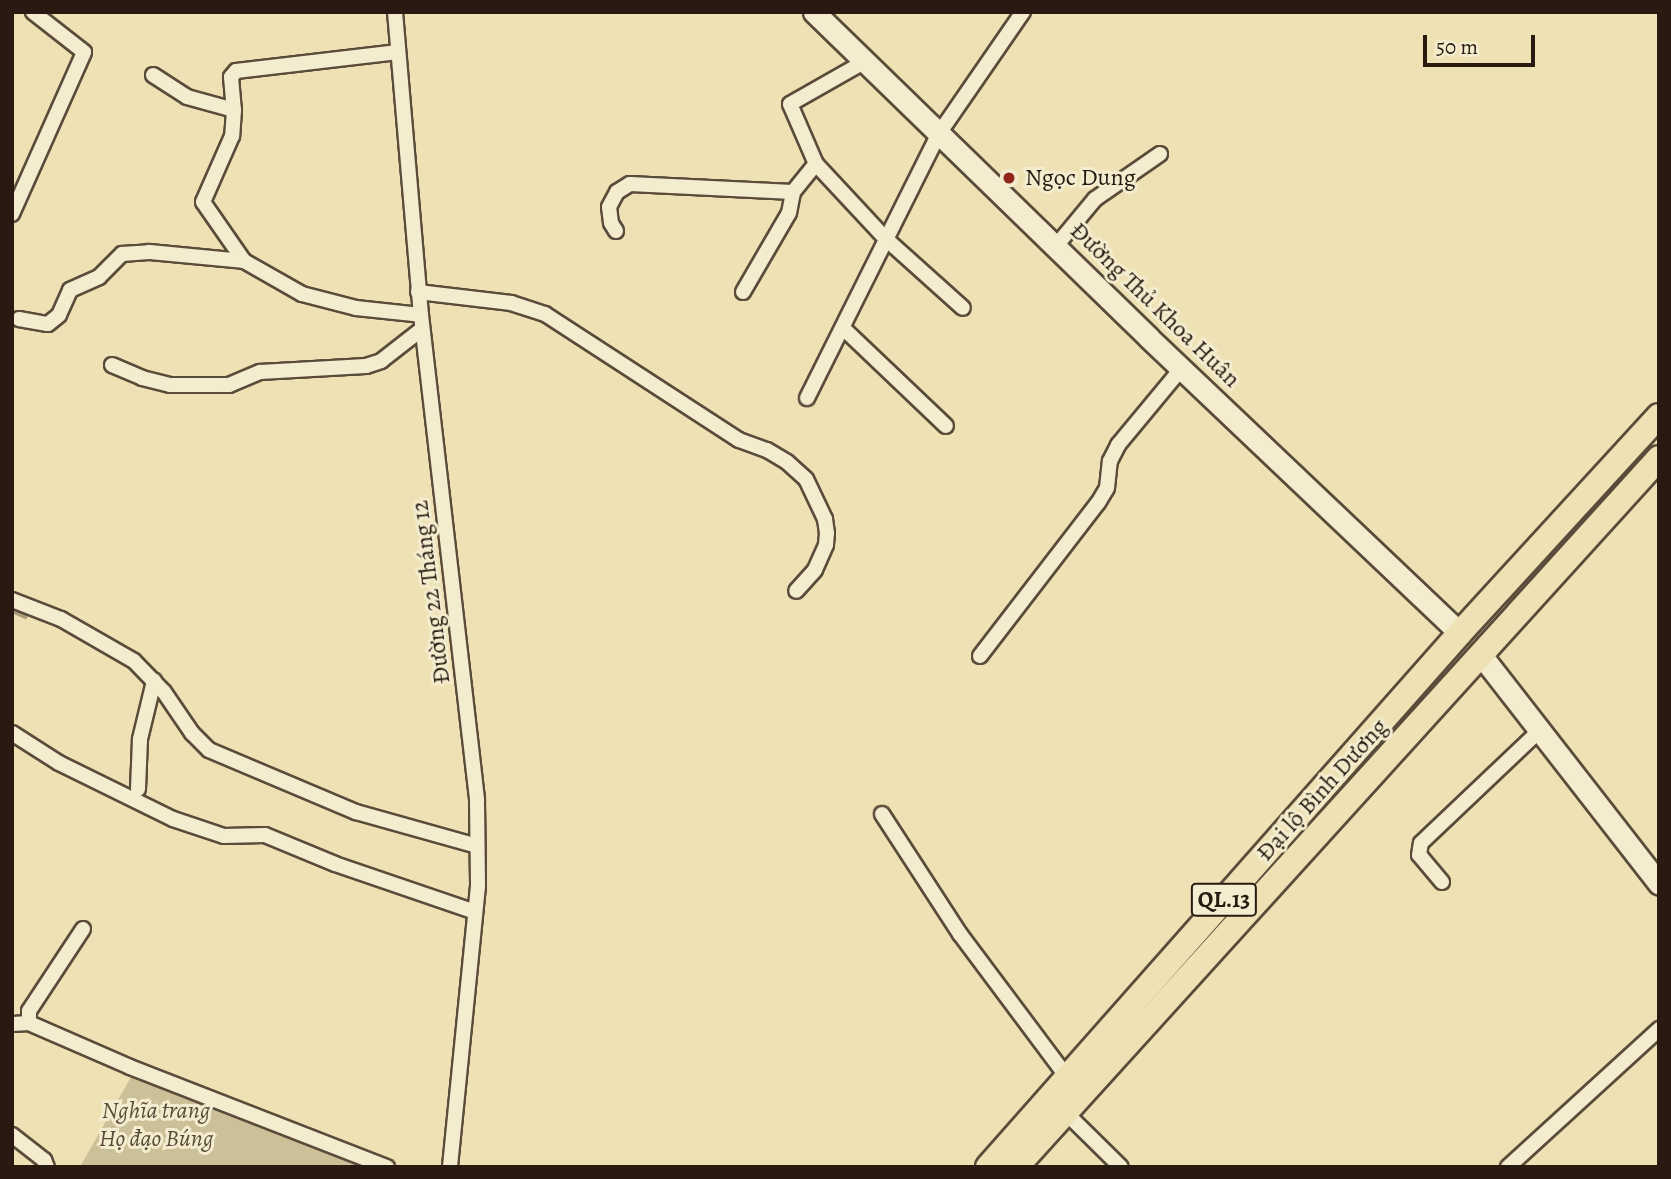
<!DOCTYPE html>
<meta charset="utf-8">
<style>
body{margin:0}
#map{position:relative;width:1671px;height:1179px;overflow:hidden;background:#eee2b4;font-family:Alegreya,serif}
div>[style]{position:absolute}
.green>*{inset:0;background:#ccc098}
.stream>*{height:4.5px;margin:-2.25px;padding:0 2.25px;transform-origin:2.25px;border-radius:2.25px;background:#ab9e7d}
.roads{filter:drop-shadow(2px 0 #5a4b3a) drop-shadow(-2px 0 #5a4b3a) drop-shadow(0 2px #5a4b3a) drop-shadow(0 -2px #5a4b3a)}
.minor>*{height:14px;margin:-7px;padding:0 7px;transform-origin:7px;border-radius:7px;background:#f4ecce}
.secondary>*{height:21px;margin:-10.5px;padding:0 10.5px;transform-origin:10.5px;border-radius:10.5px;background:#f4ecce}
.trunk>*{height:24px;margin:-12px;padding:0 12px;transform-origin:12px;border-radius:12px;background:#eee2b4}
.dots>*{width:19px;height:19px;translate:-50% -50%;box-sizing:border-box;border:4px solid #f4ecce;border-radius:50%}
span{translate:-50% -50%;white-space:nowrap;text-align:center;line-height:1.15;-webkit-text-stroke:6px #f4ecce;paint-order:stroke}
.shield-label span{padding:2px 5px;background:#f4ecce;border:2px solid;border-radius:5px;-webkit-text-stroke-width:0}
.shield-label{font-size:23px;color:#281911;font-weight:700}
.poi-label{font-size:24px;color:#281911}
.left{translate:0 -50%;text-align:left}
.street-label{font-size:24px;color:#281911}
.park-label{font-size:24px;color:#594b3a;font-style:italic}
.frame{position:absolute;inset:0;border:14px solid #281911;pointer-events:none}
.scale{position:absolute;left:1423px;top:35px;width:112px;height:32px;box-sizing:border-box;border:4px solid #281911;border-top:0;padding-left:9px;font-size:21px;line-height:24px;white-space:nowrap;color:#281911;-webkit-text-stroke:5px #f4ecce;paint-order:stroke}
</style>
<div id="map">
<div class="green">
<div style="clip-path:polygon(135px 1070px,378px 1167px,80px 1167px)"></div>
</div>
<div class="stream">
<div style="left:12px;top:610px;width:14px;rotate:25deg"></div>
</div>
<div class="roads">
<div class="minor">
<div style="left:395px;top:12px;width:304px;rotate:85.1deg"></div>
<div style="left:421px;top:315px;width:489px;rotate:83.4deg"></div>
<div style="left:477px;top:801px;width:85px;rotate:89.3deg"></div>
<div style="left:478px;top:886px;width:282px;rotate:95.7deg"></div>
<div style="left:398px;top:52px;width:163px;rotate:173.3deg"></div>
<div style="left:236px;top:71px;width:8px;rotate:130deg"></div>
<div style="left:231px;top:77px;width:33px;rotate:85deg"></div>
<div style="left:234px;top:110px;width:26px;rotate:94deg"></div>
<div style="left:232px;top:136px;width:72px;rotate:113.7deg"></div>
<div style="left:203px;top:202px;width:72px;rotate:55.2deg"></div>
<div style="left:244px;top:261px;width:67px;rotate:29.6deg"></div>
<div style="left:302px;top:294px;width:56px;rotate:14.5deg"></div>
<div style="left:356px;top:308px;width:65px;rotate:6.1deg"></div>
<div style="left:153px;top:75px;width:40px;rotate:32.9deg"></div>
<div style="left:187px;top:97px;width:49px;rotate:15.5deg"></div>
<div style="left:816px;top:164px;width:103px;rotate:47deg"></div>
<div style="left:886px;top:239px;width:103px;rotate:41.9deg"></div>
<div style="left:12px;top:214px;width:177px;rotate:-66deg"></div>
<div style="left:84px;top:52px;width:65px;rotate:-141.9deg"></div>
<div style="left:616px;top:231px;width:9px;rotate:-122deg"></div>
<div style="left:611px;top:223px;width:16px;rotate:-97deg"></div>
<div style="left:609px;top:207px;width:17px;rotate:-62deg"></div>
<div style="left:617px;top:192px;width:15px;rotate:-32deg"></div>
<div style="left:630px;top:184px;width:163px;rotate:2.8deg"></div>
<div style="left:793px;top:192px;width:36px;rotate:-51deg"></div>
<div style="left:816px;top:164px;width:65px;rotate:-113.4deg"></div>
<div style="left:790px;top:104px;width:85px;rotate:-29.6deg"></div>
<div style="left:1056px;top:246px;width:61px;rotate:-50.3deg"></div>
<div style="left:1095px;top:199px;width:79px;rotate:-34.7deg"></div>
<div style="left:418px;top:292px;width:94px;rotate:6.7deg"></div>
<div style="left:511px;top:303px;width:36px;rotate:18deg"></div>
<div style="left:545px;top:314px;width:231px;rotate:33deg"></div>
<div style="left:739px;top:440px;width:30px;rotate:20deg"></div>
<div style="left:767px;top:450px;width:23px;rotate:31deg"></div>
<div style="left:787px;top:462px;width:25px;rotate:42deg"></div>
<div style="left:806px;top:479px;width:44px;rotate:64.6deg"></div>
<div style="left:825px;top:519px;width:14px;rotate:82deg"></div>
<div style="left:827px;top:533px;width:12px;rotate:95deg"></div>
<div style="left:826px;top:545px;width:27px;rotate:114deg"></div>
<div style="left:815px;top:570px;width:28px;rotate:132deg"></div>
<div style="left:743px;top:292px;width:91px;rotate:-59.8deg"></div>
<div style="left:789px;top:213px;width:21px;rotate:-79deg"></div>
<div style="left:19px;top:319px;width:29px;rotate:10deg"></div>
<div style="left:48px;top:324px;width:14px;rotate:-39deg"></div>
<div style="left:59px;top:315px;width:27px;rotate:-66deg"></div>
<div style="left:70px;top:290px;width:32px;rotate:-24deg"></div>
<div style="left:99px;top:277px;width:33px;rotate:-45deg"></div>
<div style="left:122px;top:254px;width:27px;rotate:-4deg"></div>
<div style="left:149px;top:252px;width:95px;rotate:5.4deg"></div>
<div style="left:843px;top:328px;width:142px;rotate:43.6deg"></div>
<div style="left:112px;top:365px;width:33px;rotate:23deg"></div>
<div style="left:142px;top:378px;width:29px;rotate:14deg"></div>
<div style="left:170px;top:385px;width:59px"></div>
<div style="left:229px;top:385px;width:34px;rotate:-23deg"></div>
<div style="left:260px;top:372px;width:106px;rotate:-3.2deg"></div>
<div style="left:366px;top:366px;width:16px;rotate:-18deg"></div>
<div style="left:381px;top:361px;width:52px;rotate:-38deg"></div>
<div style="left:807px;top:398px;width:294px;rotate:-63.5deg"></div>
<div style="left:938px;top:135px;width:150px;rotate:-55.4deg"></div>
<div style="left:12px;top:600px;width:53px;rotate:21.2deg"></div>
<div style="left:61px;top:619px;width:84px;rotate:29.9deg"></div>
<div style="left:134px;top:661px;width:43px;rotate:45.9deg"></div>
<div style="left:164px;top:692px;width:50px;rotate:55.7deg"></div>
<div style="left:192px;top:733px;width:24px;rotate:45deg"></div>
<div style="left:209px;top:750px;width:160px;rotate:22.9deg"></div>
<div style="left:356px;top:812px;width:126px;rotate:15.7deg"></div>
<div style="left:980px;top:656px;width:193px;rotate:-52.4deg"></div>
<div style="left:1098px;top:503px;width:17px;rotate:-59deg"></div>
<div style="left:1107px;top:488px;width:27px;rotate:-84deg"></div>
<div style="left:1110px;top:461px;width:18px;rotate:-63deg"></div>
<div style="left:1118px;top:445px;width:100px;rotate:-50.3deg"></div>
<div style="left:12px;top:733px;width:56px;rotate:32.6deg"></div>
<div style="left:59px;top:763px;width:127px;rotate:26.2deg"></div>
<div style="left:173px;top:819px;width:54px;rotate:18.4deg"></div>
<div style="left:224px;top:836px;width:41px;rotate:-1.4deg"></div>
<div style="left:265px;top:835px;width:76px;rotate:22.5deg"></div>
<div style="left:335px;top:864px;width:148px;rotate:18.9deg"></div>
<div style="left:138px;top:789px;width:50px;rotate:-87.7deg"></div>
<div style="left:140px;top:739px;width:60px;rotate:-76.4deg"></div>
<div style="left:882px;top:814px;width:143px;rotate:57deg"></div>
<div style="left:960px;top:934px;width:179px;rotate:53.2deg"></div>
<div style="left:1442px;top:882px;width:35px;rotate:-130deg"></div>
<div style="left:1419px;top:855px;width:12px;rotate:-81deg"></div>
<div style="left:1421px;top:843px;width:166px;rotate:-43.5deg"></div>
<div style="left:83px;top:929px;width:98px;rotate:123.4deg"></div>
<div style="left:29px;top:1011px;width:12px;rotate:90deg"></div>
<div style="left:29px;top:1023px;width:110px;rotate:23.5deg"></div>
<div style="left:130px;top:1067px;width:276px;rotate:21.3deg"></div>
<div style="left:12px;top:1024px;width:17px;rotate:-3deg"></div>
<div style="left:1065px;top:1112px;width:78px;rotate:44.5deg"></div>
<div style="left:12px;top:1135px;width:41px;rotate:38deg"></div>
<div style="left:44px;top:1160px;width:8px;rotate:67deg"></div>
<div style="left:1508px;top:1167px;width:205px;rotate:-42.4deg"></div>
</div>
<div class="secondary">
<div style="left:814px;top:12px;width:467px;rotate:44.2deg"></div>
<div style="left:1149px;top:338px;width:429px;rotate:43.5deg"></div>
<div style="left:1481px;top:655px;width:290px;rotate:52.1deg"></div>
</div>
<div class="trunk">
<div style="left:988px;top:1167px;width:713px;rotate:-48.53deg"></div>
<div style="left:1460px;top:633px;width:294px;rotate:-47.5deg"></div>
<div style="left:1016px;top:1167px;width:957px;rotate:-47.79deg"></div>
</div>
</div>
<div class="dots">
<div style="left:1009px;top:178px;background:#8f2418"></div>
</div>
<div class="shield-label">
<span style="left:1224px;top:900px">QL.13</span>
</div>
<div class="poi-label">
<span class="left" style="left:1025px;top:178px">Ngọc Dung</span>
</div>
<div class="street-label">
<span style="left:1155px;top:305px;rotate:44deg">Đường Thủ Khoa Huân</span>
<span style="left:431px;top:592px;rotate:-97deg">Đường 22 Tháng 12</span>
<span style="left:1322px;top:790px;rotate:-48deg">Đại lộ Bình Dương</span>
</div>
<div class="park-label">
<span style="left:156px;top:1125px">Nghĩa trang<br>Họ đạo Búng</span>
</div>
<div class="frame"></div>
<div class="scale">50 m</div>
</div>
